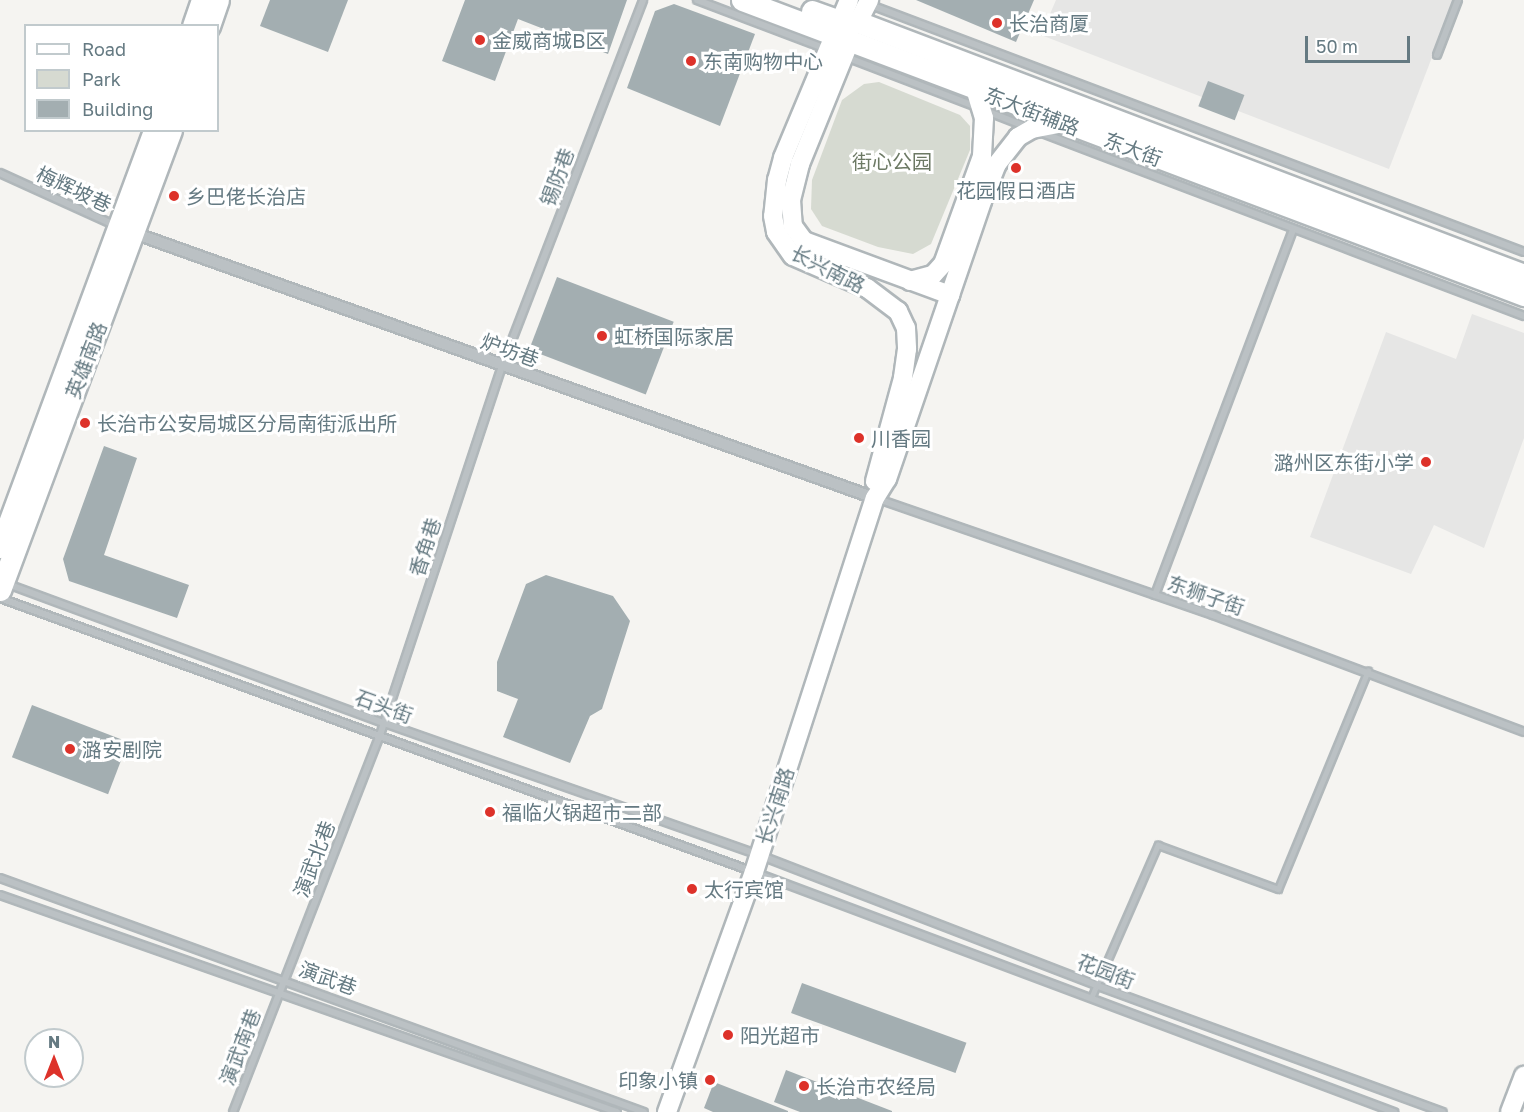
<!DOCTYPE html>
<meta charset="utf-8">
<style>
body{margin:0}
#map{position:relative;width:1524px;height:1112px;overflow:hidden;background:#f5f4f1;font-family:"Golos Text","Noto Sans SC",sans-serif}
div>[style]{position:absolute}
.built>*{inset:0;background:#e6e6e5}
.green>*{inset:0;background:#d6dad1}
.building>*{inset:0;background:#a3aeb1;transform-origin:0 0}
.roads{filter:drop-shadow(2px 0 #b0b7ba) drop-shadow(-2px 0 #b0b7ba) drop-shadow(0 2px #b0b7ba) drop-shadow(0 -2px #b0b7ba)}
.service>*{height:4.5px;margin:-2.25px;padding:0 2.25px;transform-origin:2.25px;border-radius:2.25px;background:#bbc1c4}
.minor>*{height:6px;margin:-3px;padding:0 3px;transform-origin:3px;border-radius:3px;background:#bbc1c4}
.tertiary>*{height:10px;margin:-5px;padding:0 5px;transform-origin:5px;border-radius:5px;background:#bbc1c4}
.secondary>*{height:18px;margin:-9px;padding:0 9px;transform-origin:9px;border-radius:9px;background:#fff}
.primary>*{height:21px;margin:-10.5px;padding:0 10.5px;transform-origin:10.5px;border-radius:10.5px;background:#fff}
.dots>*{width:16px;height:16px;translate:-50% -50%;box-sizing:border-box;border:3px solid #fff;border-radius:50%}
span{translate:-50% -50%;white-space:nowrap;text-align:center;line-height:1.15;-webkit-text-stroke:6px #fff;paint-order:stroke}
.poi-label{font-size:20px;color:#657a82}
.left{translate:0 -50%;text-align:left}
.right{translate:-100% -50%;text-align:right}
.street-label{font-size:20px;color:#657a82}
.park-label{font-size:20px;color:#6c7964}
.legend{position:absolute;left:24px;top:24px;width:195px;height:108px;box-sizing:border-box;background:#fff;border:2px solid #c1cacd;margin:0;padding:8px 10px;list-style:none;font-size:18px;color:#657a82}
.legend li{display:flex;align-items:center;gap:12px;height:30px}
.legend b{width:30px;border:2px solid #c1cacd}
.north{position:absolute;left:24px;top:1028px;width:60px;height:60px;box-sizing:border-box;background:#fff;border:2px solid #c1cacd;border-radius:50%;rotate:0deg;font-size:16px;font-weight:700;line-height:24px;text-align:center;color:#657a82}
.north::after{content:'';display:block;margin:auto;width:21px;height:27px;background:#dd322a;clip-path:polygon(50% 0,100% 100%,50% 72%,0 100%)}
.scale{position:absolute;left:1305px;top:36px;width:105px;height:27px;box-sizing:border-box;border:3px solid #657a82;border-top:0;padding-left:8px;font-size:18px;line-height:21px;white-space:nowrap;color:#657a82;-webkit-text-stroke:4px #fff;paint-order:stroke}
</style>
<div id="map">
<div class="built">
<div style="clip-path:polygon(1056px 0,1454px 0,1389px 169px,1041px 35px)"></div>
<div style="clip-path:polygon(1472px 314px,1524px 333px,1524px 438px,1484px 548px,1434px 525px,1411px 574px,1310px 537px,1386px 332px,1456px 359px)"></div>
</div>
<div class="green">
<div style="clip-path:polygon(879px 82px,960px 115px,970px 126px,970px 150px,931px 244px,913px 254px,878px 247px,822px 226px,811px 209px,812px 180px,842px 100px,864px 84px)"></div>
</div>
<div class="building">
<div style="clip-path:polygon(270px 0,348px 0,328px 52px,260px 26px)"></div>
<div style="clip-path:polygon(465px 0,627px 0,608px 54px,518px 19px,495px 81px,442px 61px)"></div>
<div style="clip-path:polygon(916px 0,1034px 0,1016px 42px)"></div>
<div style="clip-path:polygon(674px 4px,755px 34px,720px 126px,627px 88px,655px 11px)"></div>
<div style="left:1208px;top:81px;width:39px;height:27px;rotate:21deg"></div>
<div style="left:557px;top:277px;width:125px;height:78px;rotate:21deg"></div>
<div style="clip-path:polygon(104px 446px,137px 458px,104px 555px,189px 585px,177px 618px,69px 581px,63px 559px)"></div>
<div style="clip-path:polygon(546px 575px,613px 596px,630px 621px,602px 709px,590px 716px,570px 763px,503px 737px,518px 699px,497px 691px,497px 662px,526px 584px)"></div>
<div style="left:32px;top:705px;width:103px;height:56px;rotate:21deg"></div>
<div style="left:802px;top:983px;width:175px;height:32px;rotate:20deg"></div>
<div style="clip-path:polygon(786px 1070px,892px 1111px,892px 1112px,800px 1112px,774px 1102px)"></div>
<div style="clip-path:polygon(714px 1082px,788px 1111px,788px 1112px,713px 1112px,704px 1108px)"></div>
</div>
<div class="roads">
<div class="service">
<div style="left:1091px;top:998px;width:167px;rotate:-66.4deg"></div>
<div style="left:1158px;top:845px;width:128px;rotate:20.1deg"></div>
<div style="left:1278px;top:889px;width:236px;rotate:-67.6deg"></div>
</div>
<div class="minor">
<div style="left:697px;top:0;width:138px;rotate:20.8deg"></div>
<div style="left:868px;top:4px;width:701px;rotate:20.71deg"></div>
<div style="left:1437px;top:55px;width:59px;rotate:-69.1deg"></div>
<div style="left:846px;top:57px;width:140px;rotate:20.9deg"></div>
<div style="left:986px;top:111px;width:44px;rotate:21.3deg"></div>
<div style="left:1042px;top:133px;width:516px;rotate:20.79deg"></div>
<div style="left:0;top:173px;width:125px;rotate:24.5deg"></div>
<div style="left:878px;top:499px;width:355px;rotate:19.1deg"></div>
<div style="left:1213px;top:615px;width:332px;rotate:20.6deg"></div>
<div style="left:5px;top:583px;width:404px;rotate:20.3deg"></div>
<div style="left:384px;top:723px;width:398px;rotate:19.4deg"></div>
<div style="left:759px;top:855px;width:363px;rotate:21.1deg"></div>
<div style="left:1098px;top:986px;width:367px;rotate:20.1deg"></div>
<div style="left:1155px;top:595px;width:390px;rotate:-69.3deg"></div>
<div style="left:0;top:598px;width:802px;rotate:19.97deg"></div>
<div style="left:754px;top:872px;width:684px;rotate:20.56deg"></div>
<div style="left:0;top:878px;width:685px;rotate:19.97deg"></div>
<div style="left:0;top:895px;width:654px;rotate:19.38deg"></div>
<div style="left:233px;top:1112px;width:401px;rotate:-68.7deg"></div>
<div style="left:379px;top:738px;width:392px;rotate:-71.7deg"></div>
<div style="left:502px;top:366px;width:392px;rotate:-68.9deg"></div>
</div>
<div class="tertiary">
<div style="left:134px;top:233px;width:787px;rotate:19.68deg"></div>
</div>
<div class="secondary">
<div style="left:849px;top:0;width:171px;rotate:112.7deg"></div>
<div style="left:783px;top:158px;width:23px;rotate:105deg"></div>
<div style="left:777px;top:180px;width:36px;rotate:96deg"></div>
<div style="left:773px;top:216px;width:16px;rotate:79deg"></div>
<div style="left:776px;top:232px;width:29px;rotate:55deg"></div>
<div style="left:793px;top:256px;width:81px;rotate:23.4deg"></div>
<div style="left:867px;top:288px;width:39px;rotate:37deg"></div>
<div style="left:898px;top:311px;width:19px;rotate:65deg"></div>
<div style="left:906px;top:328px;width:21px;rotate:87deg"></div>
<div style="left:907px;top:349px;width:29px;rotate:98deg"></div>
<div style="left:903px;top:378px;width:107px;rotate:105.2deg"></div>
<div style="left:858px;top:22px;width:25px;rotate:-63deg"></div>
<div style="left:850px;top:41px;width:133px;rotate:112.1deg"></div>
<div style="left:800px;top:164px;width:37px;rotate:104deg"></div>
<div style="left:791px;top:200px;width:26px;rotate:86deg"></div>
<div style="left:793px;top:226px;width:19px;rotate:54deg"></div>
<div style="left:804px;top:241px;width:156px;rotate:20.3deg"></div>
<div style="left:910px;top:281px;width:24px;rotate:-15deg"></div>
<div style="left:933px;top:275px;width:15px;rotate:-48deg"></div>
<div style="left:943px;top:264px;width:115px;rotate:-70.1deg"></div>
<div style="left:982px;top:156px;width:38px;rotate:-87deg"></div>
<div style="left:984px;top:118px;width:30px;rotate:-107deg"></div>
<div style="left:667px;top:1112px;width:255px;rotate:-70.1deg"></div>
<div style="left:754px;top:872px;width:393px;rotate:-72.1deg"></div>
<div style="left:875px;top:498px;width:22px;rotate:-58deg"></div>
<div style="left:887px;top:479px;width:294px;rotate:-71.1deg"></div>
<div style="left:982px;top:201px;width:40px;rotate:-68deg"></div>
<div style="left:997px;top:164px;width:34px;rotate:-52deg"></div>
<div style="left:1018px;top:137px;width:16px;rotate:-30deg"></div>
<div style="left:1032px;top:129px;width:32px;rotate:-11deg"></div>
<div style="left:1510px;top:1112px;width:39px;rotate:-69deg"></div>
</div>
<div class="primary">
<div style="left:742px;top:0;width:836px;rotate:20.67deg"></div>
<div style="left:812px;top:11px;width:29px;rotate:20deg"></div>
<div style="left:839px;top:21px;width:19px;rotate:3deg"></div>
<div style="left:858px;top:22px;width:712px;rotate:20.8deg"></div>
<div style="left:193px;top:26px;width:28px;rotate:-71deg"></div>
<div style="left:209px;top:26px;width:28px;rotate:-71deg"></div>
<div style="left:0;top:547px;width:445px;rotate:-69.7deg"></div>
<div style="left:0;top:590px;width:491px;rotate:-69.6deg"></div>
</div>
</div>
<div class="dots">
<div style="left:997px;top:23px;background:#dd322a"></div>
<div style="left:480px;top:40px;background:#dd322a"></div>
<div style="left:691px;top:61px;background:#dd322a"></div>
<div style="left:1016px;top:168px;background:#dd322a"></div>
<div style="left:174px;top:196px;background:#dd322a"></div>
<div style="left:602px;top:336px;background:#dd322a"></div>
<div style="left:85px;top:423px;background:#dd322a"></div>
<div style="left:859px;top:438px;background:#dd322a"></div>
<div style="left:1426px;top:462px;background:#dd322a"></div>
<div style="left:70px;top:749px;background:#dd322a"></div>
<div style="left:490px;top:812px;background:#dd322a"></div>
<div style="left:692px;top:889px;background:#dd322a"></div>
<div style="left:728px;top:1035px;background:#dd322a"></div>
<div style="left:710px;top:1080px;background:#dd322a"></div>
<div style="left:804px;top:1086px;background:#dd322a"></div>
</div>
<div class="poi-label">
<span class="left" style="left:1009px;top:23px">长治商厦</span>
<span class="left" style="left:492px;top:40px">金威商城B区</span>
<span class="left" style="left:703px;top:61px">东南购物中心</span>
<span style="left:1016px;top:190px">花园假日酒店</span>
<span class="left" style="left:186px;top:196px">乡巴佬长治店</span>
<span class="left" style="left:614px;top:336px">虹桥国际家居</span>
<span class="left" style="left:97px;top:423px">长治市公安局城区分局南街派出所</span>
<span class="left" style="left:871px;top:438px">川香园</span>
<span class="right" style="left:1414px;top:462px">潞州区东街小学</span>
<span class="left" style="left:82px;top:749px">潞安剧院</span>
<span class="left" style="left:502px;top:812px">福临火锅超市二部</span>
<span class="left" style="left:704px;top:889px">太行宾馆</span>
<span class="left" style="left:740px;top:1035px">阳光超市</span>
<span class="right" style="left:698px;top:1080px">印象小镇</span>
<span class="left" style="left:816px;top:1086px">长治市农经局</span>
</div>
<div class="street-label">
<span style="left:1032px;top:111px;rotate:21deg">东大街辅路</span>
<span style="left:1133px;top:149px;rotate:21deg">东大街</span>
<span style="left:557px;top:177px;rotate:-69deg">锡防巷</span>
<span style="left:74px;top:189px;rotate:25deg">梅辉坡巷</span>
<span style="left:828px;top:269px;rotate:27deg">长兴南路</span>
<span style="left:510px;top:350px;rotate:20deg">炉坊巷</span>
<span style="left:86px;top:360px;rotate:-69deg">英雄南路</span>
<span style="left:425px;top:547px;rotate:-72deg">香角巷</span>
<span style="left:1206px;top:595px;rotate:19deg">东狮子街</span>
<span style="left:384px;top:706px;rotate:20deg">石头街</span>
<span style="left:775px;top:806px;rotate:-72deg">长兴南路</span>
<span style="left:314px;top:859px;rotate:-69deg">演武北巷</span>
<span style="left:1106px;top:971px;rotate:21deg">花园街</span>
<span style="left:328px;top:978px;rotate:20deg">演武巷</span>
<span style="left:240px;top:1047px;rotate:-69deg">演武南巷</span>
</div>
<div class="park-label">
<span style="left:892px;top:161px">街心公园</span>
</div>
<ul class="legend">
<li><b style="height:8px;background:#fff"></b>Road</li>
<li><b style="height:16px;background:#d6dad1"></b>Park</li>
<li><b style="height:16px;background:#a3aeb1"></b>Building</li>
</ul>
<div class="north">N</div>
<div class="scale">50 m</div>
</div>
